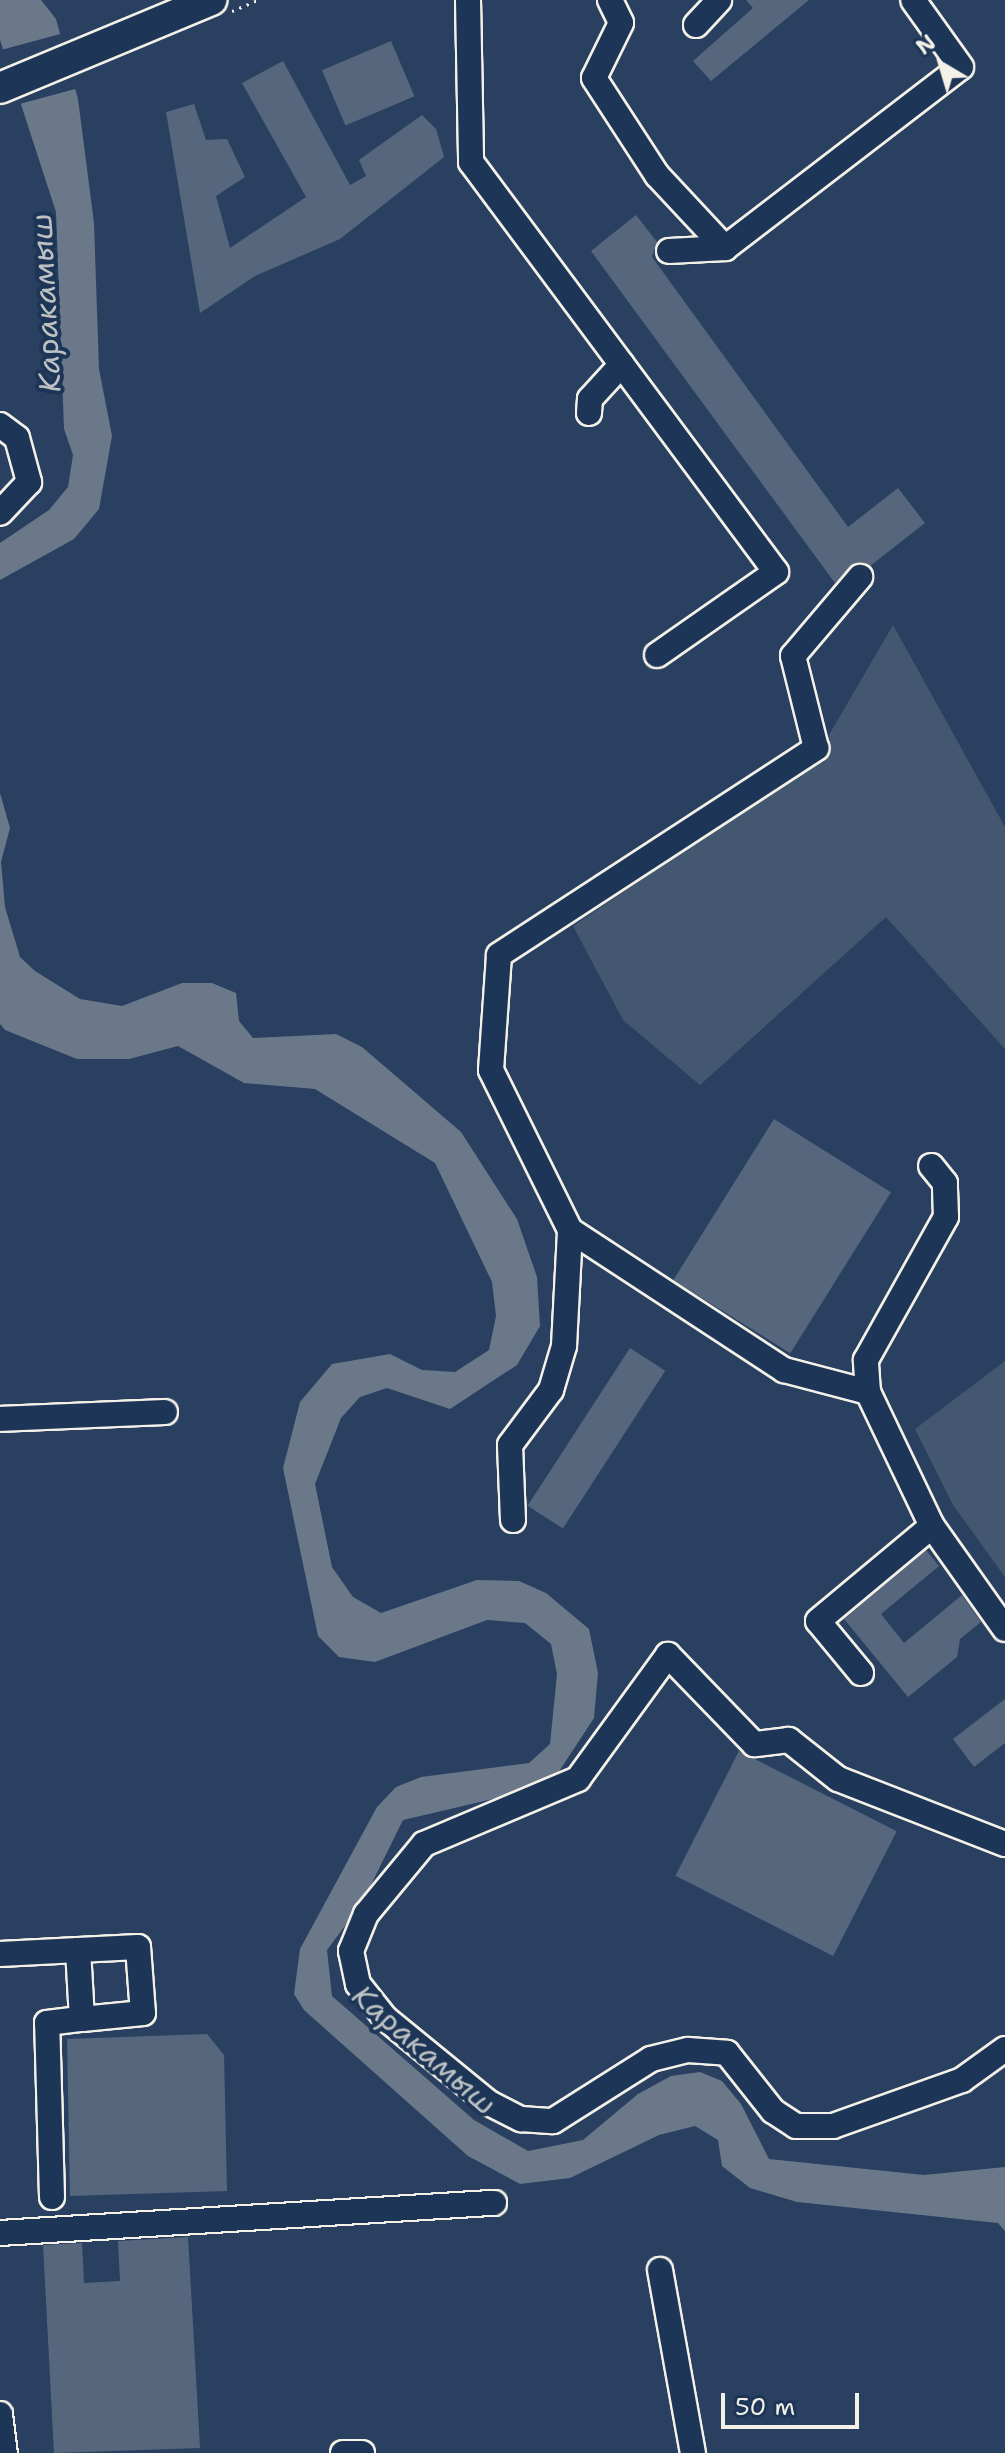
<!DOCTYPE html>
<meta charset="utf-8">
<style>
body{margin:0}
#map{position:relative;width:1005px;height:2453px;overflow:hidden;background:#2a4060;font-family:"Shantell Sans",sans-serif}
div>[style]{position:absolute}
.green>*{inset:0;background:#445771}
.water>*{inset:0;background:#6a788a}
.pier>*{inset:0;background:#2a4060;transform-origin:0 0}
.building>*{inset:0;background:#56677d;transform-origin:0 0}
.path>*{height:3px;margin-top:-1.5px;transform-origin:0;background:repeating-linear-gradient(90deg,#f4f1e8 0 2px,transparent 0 8px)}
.roads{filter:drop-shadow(2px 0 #f4f1e8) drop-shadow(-2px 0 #f4f1e8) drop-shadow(0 2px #f4f1e8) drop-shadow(0 -2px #f4f1e8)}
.minor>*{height:24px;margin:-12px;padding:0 12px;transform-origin:12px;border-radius:12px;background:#1d3557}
.major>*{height:30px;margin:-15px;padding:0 15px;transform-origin:15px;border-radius:15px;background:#1d3557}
span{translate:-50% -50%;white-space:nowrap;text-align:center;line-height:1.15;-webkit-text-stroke:8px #1d3557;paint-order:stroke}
.water-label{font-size:30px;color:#bdc1c2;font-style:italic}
.north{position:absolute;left:901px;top:24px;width:80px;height:80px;-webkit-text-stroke:6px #1d3557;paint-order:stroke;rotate:322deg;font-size:22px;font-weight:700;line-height:32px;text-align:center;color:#f4f1e8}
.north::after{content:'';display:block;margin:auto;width:28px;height:36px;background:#f4f1e8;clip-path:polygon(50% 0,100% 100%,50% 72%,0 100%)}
.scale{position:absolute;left:721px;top:2393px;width:138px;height:36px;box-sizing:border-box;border:4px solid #f4f1e8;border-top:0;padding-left:10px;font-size:24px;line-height:28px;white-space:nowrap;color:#f4f1e8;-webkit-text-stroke:6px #1d3557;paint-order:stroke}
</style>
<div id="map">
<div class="green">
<div style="clip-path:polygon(893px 625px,1005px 827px,1005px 1049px,886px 917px,700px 1085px,623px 1020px,573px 926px,811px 766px)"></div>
<div style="clip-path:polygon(1005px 1361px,1005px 1577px,953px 1505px,915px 1429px)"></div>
</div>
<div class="water">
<div style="clip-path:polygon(0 0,41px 0,56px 19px,78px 99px,94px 223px,99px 369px,112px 436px,99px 509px,74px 539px,0 580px,0 543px,49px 510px,68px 487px,73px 455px,64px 429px,56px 212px,0 40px)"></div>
<div style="clip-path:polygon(0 793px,10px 828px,1px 862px,5px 907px,20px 957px,35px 971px,80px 999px,122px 1006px,182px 983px,212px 983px,236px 993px,239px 1021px,253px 1038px,336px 1034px,362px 1047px,461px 1132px,517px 1219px,537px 1277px,540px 1326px,517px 1365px,450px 1409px,387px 1388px,360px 1397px,341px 1418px,315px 1484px,332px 1567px,353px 1597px,381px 1613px,477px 1580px,519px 1581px,546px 1593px,589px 1629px,598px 1673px,594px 1718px,558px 1773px,532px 1790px,403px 1820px,362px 1903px,327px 1950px,332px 1996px,474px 2120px,528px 2151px,583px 2140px,638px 2094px,671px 2076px,700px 2072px,722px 2081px,741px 2104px,769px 2159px,924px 2175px,1005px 2167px,1005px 2231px,998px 2223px,797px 2202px,750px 2188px,722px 2166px,718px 2140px,695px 2126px,659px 2135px,570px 2178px,520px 2184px,468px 2156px,304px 2010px,294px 1994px,300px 1949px,377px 1807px,396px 1787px,421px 1777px,529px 1763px,550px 1744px,557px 1674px,551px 1644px,525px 1623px,487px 1620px,375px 1662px,339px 1657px,318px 1636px,283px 1468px,300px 1402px,332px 1364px,390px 1354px,422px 1370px,455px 1372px,489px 1350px,496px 1316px,492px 1282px,435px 1163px,315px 1089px,244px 1083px,178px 1046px,129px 1059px,77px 1059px,5px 1030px,0 1024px)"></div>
</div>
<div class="pier">
<div style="left:64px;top:33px;width:57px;height:67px;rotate:75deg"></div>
</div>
<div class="building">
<div style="clip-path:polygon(746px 0,809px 0,711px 81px,693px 61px,753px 8px)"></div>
<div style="left:391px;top:41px;width:60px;height:75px;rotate:67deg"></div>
<div style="clip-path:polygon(283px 61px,350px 185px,366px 176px,359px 160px,422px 115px,436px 129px,444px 157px,340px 239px,255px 276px,200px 313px,166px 112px,194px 104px,206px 140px,227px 139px,245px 177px,216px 196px,230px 248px,306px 197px,242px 83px)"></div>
<div style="clip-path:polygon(636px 215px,657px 242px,652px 257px,848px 527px,898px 488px,925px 523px,870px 566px,854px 563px,835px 583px,591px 251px)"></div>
<div style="left:774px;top:1119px;width:138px;height:190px;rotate:32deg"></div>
<div style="left:630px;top:1348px;width:42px;height:188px;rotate:33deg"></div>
<div style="clip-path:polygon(926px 1550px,939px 1566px,881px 1614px,904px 1643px,962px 1595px,981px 1622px,960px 1639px,957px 1657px,908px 1697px,844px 1619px)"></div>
<div style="clip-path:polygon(1005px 1699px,1005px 1743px,974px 1767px,953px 1739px)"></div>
<div style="left:739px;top:1751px;width:177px;height:140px;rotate:27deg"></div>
<div style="clip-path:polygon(207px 2034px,224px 2055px,227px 2191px,70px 2196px,67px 2039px)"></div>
<div style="clip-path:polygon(188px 2237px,200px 2448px,54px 2453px,43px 2245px,82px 2243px,84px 2283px,120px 2281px,118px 2241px)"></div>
</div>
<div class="path">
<div style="left:232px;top:11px;width:28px;rotate:-23deg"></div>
</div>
<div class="roads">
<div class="minor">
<div style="left:468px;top:0;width:162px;rotate:88.9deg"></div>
<div style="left:471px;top:162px;width:511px;rotate:53.35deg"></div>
<div style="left:776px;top:572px;width:145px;rotate:145.1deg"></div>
<div style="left:610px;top:0;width:25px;rotate:64deg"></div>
<div style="left:621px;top:23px;width:61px;rotate:116.1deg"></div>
<div style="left:594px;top:78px;width:116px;rotate:57deg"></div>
<div style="left:657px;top:175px;width:100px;rotate:47deg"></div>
<div style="left:725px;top:248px;width:56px;rotate:176.9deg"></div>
<div style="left:696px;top:25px;width:34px;rotate:-47deg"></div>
<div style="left:725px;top:248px;width:297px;rotate:-37.5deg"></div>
<div style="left:961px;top:67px;width:82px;rotate:-125.6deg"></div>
<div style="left:589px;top:413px;width:14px;rotate:-86deg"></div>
<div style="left:590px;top:399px;width:47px;rotate:-47.6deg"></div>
<div style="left:0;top:425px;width:21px;rotate:37deg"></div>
<div style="left:17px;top:438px;width:46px;rotate:74.7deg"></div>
<div style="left:29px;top:482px;width:42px;rotate:133.1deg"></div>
<div style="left:570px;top:1230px;width:256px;rotate:33.2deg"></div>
<div style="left:784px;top:1370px;width:87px;rotate:14.7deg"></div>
<div style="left:868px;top:1392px;width:148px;rotate:64.5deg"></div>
<div style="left:932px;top:1526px;width:126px;rotate:54.7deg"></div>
<div style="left:868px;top:1392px;width:32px;rotate:-94deg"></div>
<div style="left:866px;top:1360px;width:164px;rotate:-60.8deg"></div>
<div style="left:946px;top:1217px;width:34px;rotate:-92deg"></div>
<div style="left:945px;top:1183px;width:22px;rotate:-129deg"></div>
<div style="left:0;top:1419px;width:165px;rotate:-2.4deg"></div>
<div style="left:513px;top:1520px;width:75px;rotate:-92.3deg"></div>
<div style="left:510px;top:1445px;width:69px;rotate:-53.3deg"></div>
<div style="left:551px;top:1390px;width:46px;rotate:-73.5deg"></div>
<div style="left:564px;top:1346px;width:116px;rotate:-87deg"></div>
<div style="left:570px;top:1230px;width:178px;rotate:-116.3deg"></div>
<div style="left:491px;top:1070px;width:115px;rotate:-86deg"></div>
<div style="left:499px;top:955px;width:379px;rotate:-33.1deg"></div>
<div style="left:816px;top:748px;width:95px;rotate:-104deg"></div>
<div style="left:793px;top:656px;width:104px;rotate:-49.7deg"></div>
<div style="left:861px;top:1673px;width:67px;rotate:-129.6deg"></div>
<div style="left:818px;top:1621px;width:148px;rotate:-39.8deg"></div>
<div style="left:1005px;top:1844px;width:179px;rotate:-158.7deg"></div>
<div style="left:838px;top:1779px;width:63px;rotate:-141.5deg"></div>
<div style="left:789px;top:1740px;width:35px;rotate:173deg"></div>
<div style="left:754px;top:1744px;width:124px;rotate:-134deg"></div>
<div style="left:668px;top:1655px;width:153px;rotate:126deg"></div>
<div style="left:578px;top:1779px;width:167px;rotate:157.1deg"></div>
<div style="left:424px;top:1844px;width:91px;rotate:129.6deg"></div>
<div style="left:366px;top:1914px;width:40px;rotate:112deg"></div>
<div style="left:351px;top:1951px;width:34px;rotate:78deg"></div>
<div style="left:358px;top:1984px;width:43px;rotate:51.5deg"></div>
<div style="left:385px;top:2018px;width:134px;rotate:39.3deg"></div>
<div style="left:489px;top:2103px;width:36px;rotate:27deg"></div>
<div style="left:521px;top:2119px;width:32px;rotate:4deg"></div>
<div style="left:553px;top:2121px;width:116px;rotate:-32.3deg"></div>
<div style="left:651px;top:2059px;width:38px;rotate:-14deg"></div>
<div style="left:688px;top:2050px;width:39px;rotate:4deg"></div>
<div style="left:727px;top:2053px;width:74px;rotate:51.6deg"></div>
<div style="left:773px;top:2111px;width:27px;rotate:33deg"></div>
<div style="left:796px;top:2126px;width:37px"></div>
<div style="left:833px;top:2126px;width:137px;rotate:-19.6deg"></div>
<div style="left:962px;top:2080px;width:53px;rotate:-35.8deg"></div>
<div style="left:0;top:1954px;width:78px;rotate:-2.9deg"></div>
<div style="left:78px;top:1950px;width:60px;rotate:-2.9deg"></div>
<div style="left:138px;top:1947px;width:66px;rotate:85.7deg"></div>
<div style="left:143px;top:2013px;width:61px;rotate:174.4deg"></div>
<div style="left:82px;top:2019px;width:69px;rotate:-93.3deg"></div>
<div style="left:52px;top:2197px;width:174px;rotate:-91.6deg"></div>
<div style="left:47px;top:2023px;width:35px;rotate:-7deg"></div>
<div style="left:0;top:2233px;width:495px;rotate:-3.5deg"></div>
<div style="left:660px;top:2270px;width:186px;rotate:79.8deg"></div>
<div style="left:0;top:2414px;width:39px;rotate:83deg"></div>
<div style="left:343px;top:2453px;width:19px"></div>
</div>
<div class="major">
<div style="left:0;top:88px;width:229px;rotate:-22.6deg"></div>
</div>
</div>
<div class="water-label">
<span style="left:46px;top:303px;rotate:-93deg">Каракамыш</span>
<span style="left:424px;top:2050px;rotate:41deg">Каракамыш</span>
</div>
<div class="north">N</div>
<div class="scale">50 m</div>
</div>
